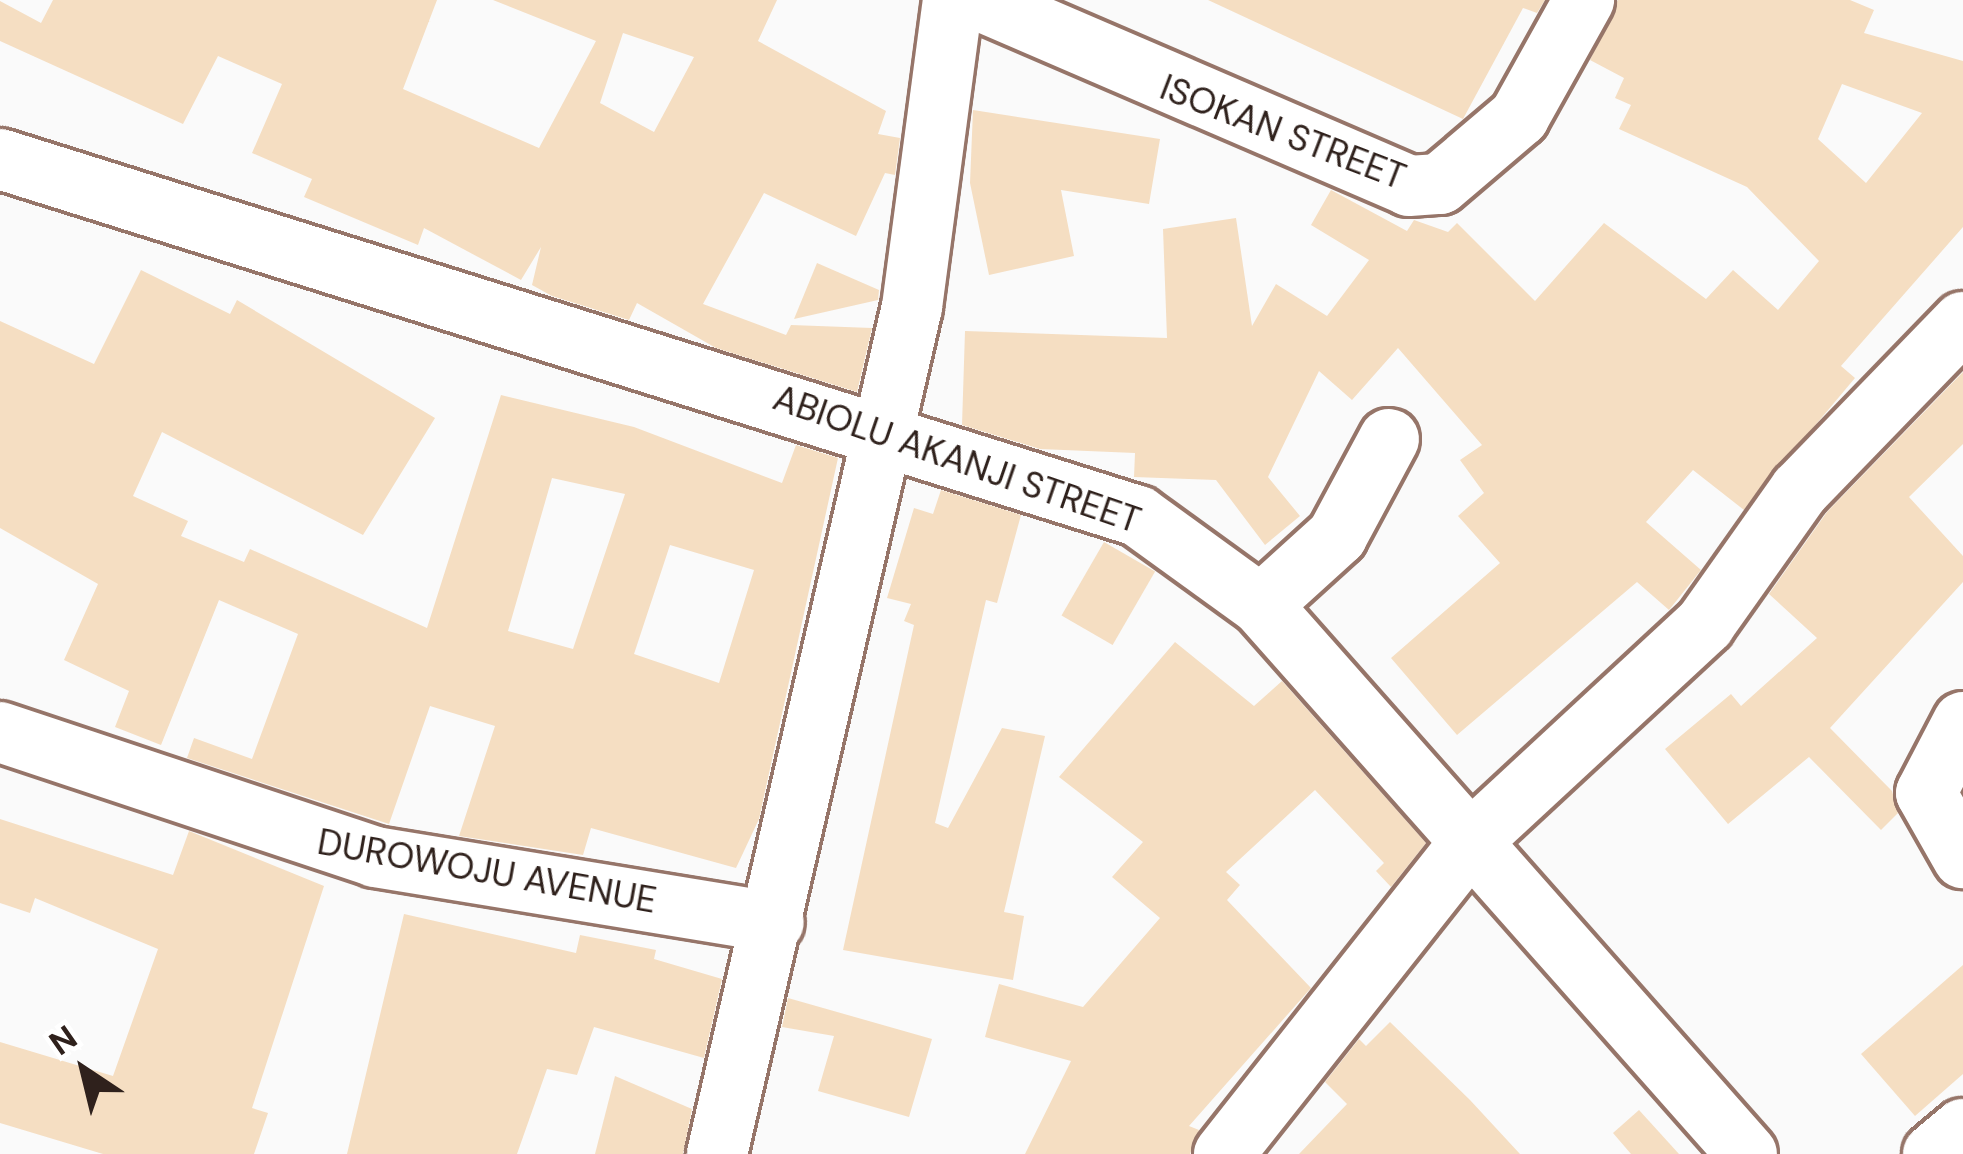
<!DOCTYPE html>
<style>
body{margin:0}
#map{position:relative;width:1963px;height:1154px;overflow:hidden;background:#fafafa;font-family:"DM Sans",sans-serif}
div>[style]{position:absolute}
.building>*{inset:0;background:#f5dec2;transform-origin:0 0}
.roads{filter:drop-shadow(3px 0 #967569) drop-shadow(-3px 0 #967569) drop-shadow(0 3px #967569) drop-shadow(0 -3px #967569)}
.minor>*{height:60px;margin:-30px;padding:0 30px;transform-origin:30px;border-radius:30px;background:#fff}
span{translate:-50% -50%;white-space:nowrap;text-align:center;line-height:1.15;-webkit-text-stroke:9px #fff;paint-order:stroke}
.street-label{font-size:36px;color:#2f211c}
.north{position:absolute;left:24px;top:1010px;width:120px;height:120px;-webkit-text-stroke:9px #fff;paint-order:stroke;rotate:325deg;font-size:33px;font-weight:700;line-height:48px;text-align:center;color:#2f211c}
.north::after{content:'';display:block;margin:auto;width:42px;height:54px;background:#2f211c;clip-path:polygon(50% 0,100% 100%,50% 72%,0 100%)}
</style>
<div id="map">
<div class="building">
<div style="clip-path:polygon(evenodd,53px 0,437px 0,403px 89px,539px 148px,596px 41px,493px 0,777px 0,758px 41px,886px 111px,878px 134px,900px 138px,895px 175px,885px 173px,856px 236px,764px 193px,703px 304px,786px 335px,791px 325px,872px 328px,857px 392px,716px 348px,637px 303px,629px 320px,552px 296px,532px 285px,541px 247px,521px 280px,424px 228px,418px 245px,304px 197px,312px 179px,252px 153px,282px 84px,218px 56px,183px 124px,0 41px,0 1px,41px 23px,53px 0,623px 33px,694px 57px,654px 132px,600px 103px,623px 33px)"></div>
<div style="clip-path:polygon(1208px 0,1545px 0,1537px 13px,1523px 8px,1463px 119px)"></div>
<div style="clip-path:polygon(evenodd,1618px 0,1850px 0,1874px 10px,1864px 33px,1963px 61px,1963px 227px,1841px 366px,1855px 378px,1744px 510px,1693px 470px,1646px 522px,1701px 570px,1669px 610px,1637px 582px,1457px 735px,1391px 658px,1500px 563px,1458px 516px,1484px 493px,1460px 460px,1482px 445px,1398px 348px,1352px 400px,1319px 371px,1268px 477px,1300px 516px,1265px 545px,1216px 480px,1134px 477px,1135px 453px,1040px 449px,962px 425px,965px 331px,1167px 338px,1163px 229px,1236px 218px,1252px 326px,1276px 284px,1327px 316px,1369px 260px,1311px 225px,1331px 190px,1407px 231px,1414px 220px,1448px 232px,1457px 223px,1535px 301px,1604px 223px,1706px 299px,1733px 270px,1778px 310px,1819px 261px,1747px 187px,1619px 129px,1631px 105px,1615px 98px,1624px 78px,1590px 60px,1618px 0,1842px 84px,1922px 113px,1866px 183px,1818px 139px,1842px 84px)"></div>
<div style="clip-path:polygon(973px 110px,1160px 139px,1149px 204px,1061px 190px,1074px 256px,989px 275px,970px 183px)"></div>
<div style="clip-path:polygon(817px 263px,879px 290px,878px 300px,794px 319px)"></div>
<div style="clip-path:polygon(evenodd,141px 270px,230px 314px,237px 300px,435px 418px,363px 535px,162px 432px,133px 496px,188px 521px,181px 536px,244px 562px,250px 549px,427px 628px,501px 395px,634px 427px,782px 483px,796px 445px,838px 458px,759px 819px,736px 868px,591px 828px,583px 855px,459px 836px,495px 726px,430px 706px,389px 824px,187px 758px,194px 738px,252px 759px,298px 634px,219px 600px,161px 745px,115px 727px,129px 691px,64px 660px,98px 584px,0 528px,0 321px,94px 364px,141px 270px,552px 478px,625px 494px,573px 649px,508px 631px,552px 478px,141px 270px,670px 545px,754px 570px,719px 683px,634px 654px,670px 545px)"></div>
<div style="clip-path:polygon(1963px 372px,1963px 444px,1909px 497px,1963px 556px,1963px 582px,1830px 728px,1892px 791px,1898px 813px,1881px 830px,1809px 757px,1728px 824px,1665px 749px,1731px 694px,1741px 706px,1817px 638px,1769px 594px,1827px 512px)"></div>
<div style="clip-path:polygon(941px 490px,1021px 515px,997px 603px,986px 600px,935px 823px,948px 828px,1002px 728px,1045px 736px,1004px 912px,1024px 916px,1013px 980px,843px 950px,914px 625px,904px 621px,911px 604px,887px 598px,914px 508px,933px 514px)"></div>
<div style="left:1104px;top:542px;width:59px;height:85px;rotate:30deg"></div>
<div style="clip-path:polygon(1175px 642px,1254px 706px,1282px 681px,1426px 843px,1391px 887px,1376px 871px,1384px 863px,1315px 790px,1226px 872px,1240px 885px,1227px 900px,1311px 988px,1189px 1126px,1199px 1130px,1190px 1154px,1025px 1154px,1071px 1061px,985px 1037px,999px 984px,1083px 1007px,1160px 918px,1112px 877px,1143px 842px,1059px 777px)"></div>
<div style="clip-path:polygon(0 819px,173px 875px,189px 831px,324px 886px,252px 1108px,268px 1113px,254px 1154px,103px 1154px,0 1123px,0 1042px,113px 1076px,158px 949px,35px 898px,30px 913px,0 903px)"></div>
<div style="clip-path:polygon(404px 914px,576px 953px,580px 935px,656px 950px,654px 959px,722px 979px,704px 1058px,594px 1027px,577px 1075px,547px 1069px,517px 1154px,347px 1154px)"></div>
<div style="clip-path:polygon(1963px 965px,1963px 1074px,1915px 1116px,1861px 1054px)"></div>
<div style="clip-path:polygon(788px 998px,932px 1039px,909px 1117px,818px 1091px,834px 1036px,782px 1027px)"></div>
<div style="clip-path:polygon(1390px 1022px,1470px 1100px,1520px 1154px,1299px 1154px,1347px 1104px,1325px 1082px,1359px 1039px,1366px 1046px)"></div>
<div style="clip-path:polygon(615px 1076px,692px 1109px,683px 1154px,595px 1154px)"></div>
<div style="clip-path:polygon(1639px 1110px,1679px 1154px,1631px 1154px,1613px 1133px)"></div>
</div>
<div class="roads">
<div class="minor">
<div style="left:978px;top:0;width:469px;rotate:23.3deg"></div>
<div style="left:1409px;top:186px;width:31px;rotate:-4deg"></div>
<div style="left:1440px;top:184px;width:104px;rotate:-40.3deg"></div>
<div style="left:1519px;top:117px;width:134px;rotate:-60.9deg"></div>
<div style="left:0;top:159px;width:1193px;rotate:17.42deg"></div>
<div style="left:1138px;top:516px;width:152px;rotate:35.9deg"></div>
<div style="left:1261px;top:605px;width:733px;rotate:48.48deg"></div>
<div style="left:1261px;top:605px;width:103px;rotate:-42.2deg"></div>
<div style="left:1337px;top:536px;width:110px;rotate:-61.8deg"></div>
<div style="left:1963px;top:722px;width:80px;rotate:117.5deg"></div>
<div style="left:1926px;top:793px;width:75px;rotate:60.4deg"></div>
<div style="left:0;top:732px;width:395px;rotate:18.4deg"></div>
<div style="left:375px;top:857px;width:404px;rotate:9.3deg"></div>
<div style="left:717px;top:1154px;width:869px;rotate:-77.04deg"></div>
<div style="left:912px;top:307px;width:310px;rotate:-82.4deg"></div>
<div style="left:1224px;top:1154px;width:399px;rotate:-51.7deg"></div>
<div style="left:1471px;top:841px;width:319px;rotate:-42.8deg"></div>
<div style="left:1705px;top:624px;width:164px;rotate:-54.7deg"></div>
<div style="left:1800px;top:490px;width:234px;rotate:-45.9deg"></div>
<div style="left:1933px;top:1154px;width:39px;rotate:-40deg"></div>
</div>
</div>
<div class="street-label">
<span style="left:1283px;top:132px;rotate:21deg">ISOKAN STREET</span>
<span style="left:957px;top:459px;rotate:19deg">ABIOLU AKANJI STREET</span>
<span style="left:487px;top:871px;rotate:10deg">DUROWOJU AVENUE</span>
</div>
<div class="north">N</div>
</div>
